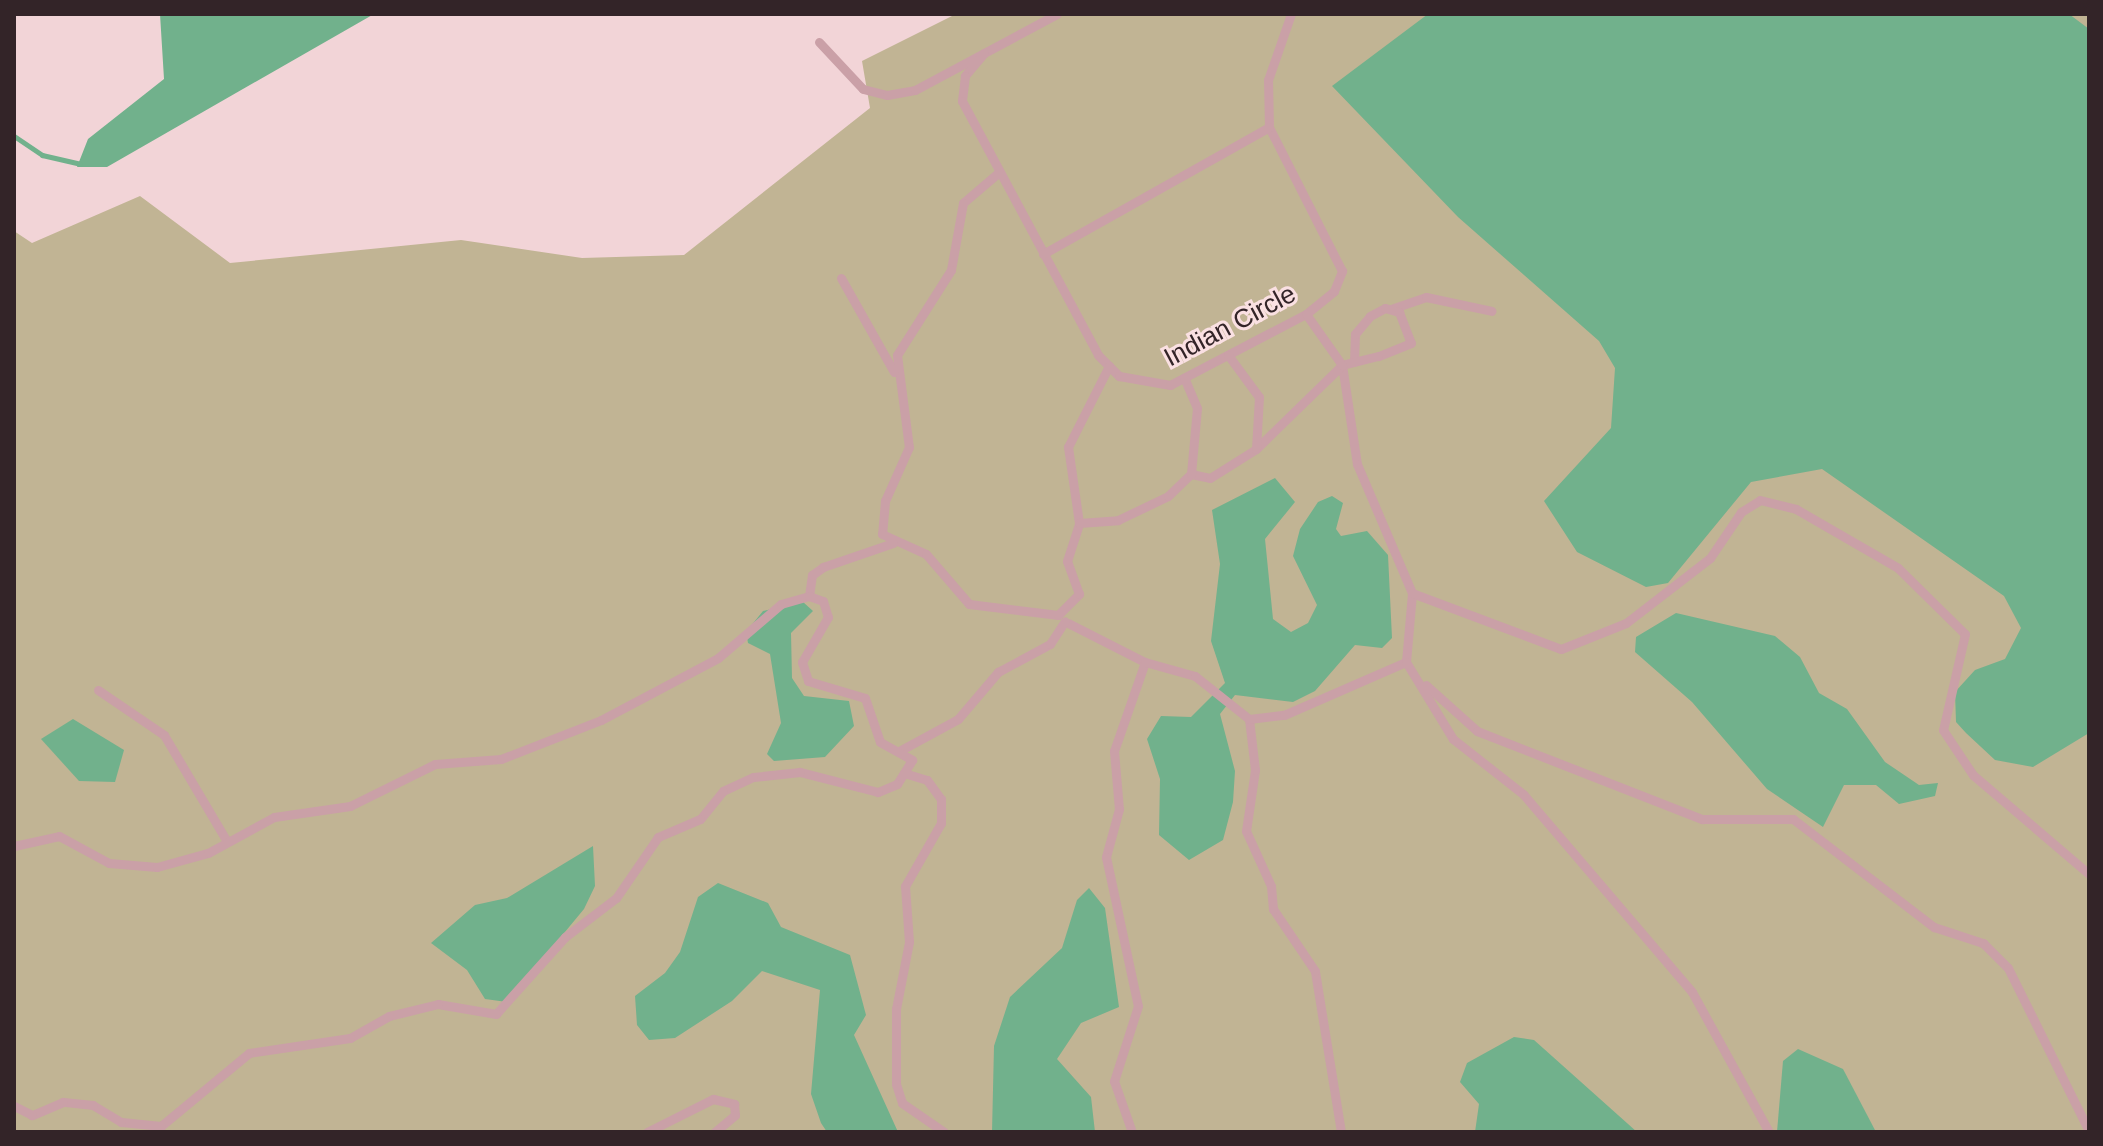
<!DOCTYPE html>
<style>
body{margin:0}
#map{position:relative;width:2103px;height:1146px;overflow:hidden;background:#f2d4d7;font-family:Helvetica,sans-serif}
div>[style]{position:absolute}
.green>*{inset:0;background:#c1b494}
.water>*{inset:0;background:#71b18c}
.stream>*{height:5px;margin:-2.5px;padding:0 2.5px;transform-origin:2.5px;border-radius:2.5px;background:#71b18c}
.service>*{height:9px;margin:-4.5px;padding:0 4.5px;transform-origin:4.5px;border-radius:4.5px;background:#caa0a7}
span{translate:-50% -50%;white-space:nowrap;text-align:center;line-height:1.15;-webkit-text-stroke:6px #fae0e2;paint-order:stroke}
.street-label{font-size:26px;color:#332428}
.frame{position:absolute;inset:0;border:16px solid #332428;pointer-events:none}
</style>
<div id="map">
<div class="green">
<div style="clip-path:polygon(956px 14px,2089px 14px,2089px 1132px,14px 1132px,14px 231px,32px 243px,140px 196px,230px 263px,461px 240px,582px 258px,684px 255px,870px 108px,862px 61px)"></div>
</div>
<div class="water">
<div style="clip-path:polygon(160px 14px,374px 14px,107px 167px,77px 167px,88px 139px,164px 79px)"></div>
<div style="clip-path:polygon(1428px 14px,2069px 14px,2089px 29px,2089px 733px,2033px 767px,1995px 760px,1966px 733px,1956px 722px,1955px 692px,1975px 670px,2005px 659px,2021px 628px,2004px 596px,1822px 469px,1751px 482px,1668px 583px,1646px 587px,1577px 552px,1544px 501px,1611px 428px,1615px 368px,1599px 341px,1458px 217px,1332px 86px)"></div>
<div style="clip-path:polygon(1275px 478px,1295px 502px,1265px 539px,1273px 619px,1291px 632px,1308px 623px,1317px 605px,1293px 556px,1300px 529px,1318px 502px,1332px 496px,1343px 503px,1336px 529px,1341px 536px,1367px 531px,1388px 555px,1392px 638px,1382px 648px,1355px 645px,1315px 691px,1293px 702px,1235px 695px,1220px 714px,1235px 771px,1233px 802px,1223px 840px,1189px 860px,1159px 835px,1160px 779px,1147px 739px,1161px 716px,1191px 717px,1225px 683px,1211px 641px,1220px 564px,1212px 510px)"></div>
<div style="clip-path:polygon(803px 602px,813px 611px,791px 633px,792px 678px,804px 696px,849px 701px,854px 726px,825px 757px,774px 761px,767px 754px,781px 723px,770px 654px,748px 643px,746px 632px,763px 611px)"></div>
<div style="clip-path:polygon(1676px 613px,1775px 636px,1800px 657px,1819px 693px,1847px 709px,1885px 762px,1919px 785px,1938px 783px,1935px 796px,1899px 804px,1876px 785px,1844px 785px,1823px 827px,1767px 789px,1692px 702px,1635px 652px,1636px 637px)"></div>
<div style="clip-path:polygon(73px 719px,124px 750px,115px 782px,79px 781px,41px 739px)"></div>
<div style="clip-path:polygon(593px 846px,595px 886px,584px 909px,507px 1002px,485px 999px,467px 970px,431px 943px,475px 905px,507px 898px)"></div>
<div style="clip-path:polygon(718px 883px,768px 903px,781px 927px,850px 955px,866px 1015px,854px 1035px,898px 1132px,827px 1132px,821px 1123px,811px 1094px,820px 990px,762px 971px,732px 1001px,675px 1038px,649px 1040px,637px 1025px,635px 996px,665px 973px,680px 952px,698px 897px)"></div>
<div style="clip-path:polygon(1089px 888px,1105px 908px,1119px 1007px,1081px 1023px,1057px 1059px,1091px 1097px,1095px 1132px,992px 1132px,994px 1046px,1010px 997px,1062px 948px,1077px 900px)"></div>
<div style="clip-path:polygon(1514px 1037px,1534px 1040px,1637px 1132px,1475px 1132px,1479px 1104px,1460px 1082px,1467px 1063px)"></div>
<div style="clip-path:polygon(1798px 1049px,1843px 1069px,1876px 1132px,1777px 1132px,1783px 1061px)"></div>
</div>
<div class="stream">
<div style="left:14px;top:136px;width:34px;rotate:34deg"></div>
<div style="left:42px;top:155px;width:39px;rotate:13deg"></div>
</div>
<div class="service">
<div style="left:819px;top:42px;width:64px;rotate:46.9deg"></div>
<div style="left:863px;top:89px;width:25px;rotate:14deg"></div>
<div style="left:887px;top:95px;width:28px;rotate:-10deg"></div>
<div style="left:915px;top:90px;width:161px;rotate:-28.2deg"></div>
<div style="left:984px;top:53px;width:30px;rotate:130deg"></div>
<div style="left:965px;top:76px;width:25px;rotate:97deg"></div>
<div style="left:962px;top:101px;width:288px;rotate:61.8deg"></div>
<div style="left:1098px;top:355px;width:30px;rotate:45deg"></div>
<div style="left:1119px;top:376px;width:52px;rotate:10deg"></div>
<div style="left:1170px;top:385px;width:153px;rotate:-27.6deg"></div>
<div style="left:1306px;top:314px;width:36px;rotate:-39deg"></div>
<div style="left:1334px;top:291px;width:22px;rotate:-68deg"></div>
<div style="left:1342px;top:271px;width:161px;rotate:-116.9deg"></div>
<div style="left:1269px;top:127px;width:47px;rotate:-91.2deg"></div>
<div style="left:1268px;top:80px;width:70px;rotate:-70.8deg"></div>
<div style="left:998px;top:173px;width:46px;rotate:139.4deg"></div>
<div style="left:963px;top:203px;width:68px;rotate:100.2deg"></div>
<div style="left:951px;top:270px;width:101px;rotate:122.4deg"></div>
<div style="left:897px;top:355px;width:93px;rotate:82.6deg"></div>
<div style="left:909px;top:447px;width:59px;rotate:114deg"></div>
<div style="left:885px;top:501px;width:33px;rotate:95deg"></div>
<div style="left:882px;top:534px;width:48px;rotate:24.4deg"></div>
<div style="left:926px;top:554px;width:66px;rotate:49.3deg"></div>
<div style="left:969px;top:604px;width:90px;rotate:7deg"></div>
<div style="left:1058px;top:615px;width:30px;rotate:-45deg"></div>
<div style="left:1079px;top:594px;width:35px;rotate:-110deg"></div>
<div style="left:1067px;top:561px;width:40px;rotate:-72deg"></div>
<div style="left:1079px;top:523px;width:77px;rotate:-98.2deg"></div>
<div style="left:1068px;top:447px;width:91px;rotate:-63.2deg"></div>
<div style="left:1043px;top:254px;width:259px;rotate:-29.3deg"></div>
<div style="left:841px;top:278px;width:108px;rotate:60.6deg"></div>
<div style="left:1391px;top:309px;width:37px;rotate:-19deg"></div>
<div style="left:1426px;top:297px;width:67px;rotate:12deg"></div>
<div style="left:1354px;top:362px;width:28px;rotate:-88deg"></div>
<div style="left:1355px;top:334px;width:23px;rotate:-50deg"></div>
<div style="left:1370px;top:316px;width:17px;rotate:-28deg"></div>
<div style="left:1385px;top:308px;width:15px;rotate:16deg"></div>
<div style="left:1399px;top:312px;width:33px;rotate:69deg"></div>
<div style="left:1411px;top:343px;width:35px;rotate:158deg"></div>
<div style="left:1378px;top:356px;width:37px;rotate:166deg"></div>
<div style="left:1342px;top:365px;width:100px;rotate:81.4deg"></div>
<div style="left:1357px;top:464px;width:140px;rotate:66.9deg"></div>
<div style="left:1256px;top:449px;width:120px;rotate:-44.3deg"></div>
<div style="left:1342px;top:365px;width:62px;rotate:-125.2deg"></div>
<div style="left:1191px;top:474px;width:19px;rotate:12deg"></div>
<div style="left:1210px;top:478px;width:54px;rotate:-32.2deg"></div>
<div style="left:1256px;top:449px;width:52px;rotate:-86.7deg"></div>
<div style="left:1259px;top:397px;width:52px;rotate:-126.4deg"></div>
<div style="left:1079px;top:523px;width:39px;rotate:-4deg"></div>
<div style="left:1118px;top:520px;width:55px;rotate:-25.6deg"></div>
<div style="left:1168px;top:496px;width:32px;rotate:-44deg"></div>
<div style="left:1191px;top:474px;width:66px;rotate:-84.8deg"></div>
<div style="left:1197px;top:408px;width:33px;rotate:-113deg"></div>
<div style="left:809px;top:596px;width:21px;rotate:-82deg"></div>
<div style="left:812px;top:575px;width:14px;rotate:-36deg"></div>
<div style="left:823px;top:567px;width:74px;rotate:-18.9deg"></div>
<div style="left:1068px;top:623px;width:86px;rotate:26.9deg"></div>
<div style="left:1145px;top:662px;width:94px;rotate:109.2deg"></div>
<div style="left:1114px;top:751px;width:58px;rotate:85.1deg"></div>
<div style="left:1119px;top:809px;width:50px;rotate:105.2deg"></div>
<div style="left:1106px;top:857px;width:152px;rotate:77.9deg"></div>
<div style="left:1138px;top:1006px;width:79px;rotate:107.7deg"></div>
<div style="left:1114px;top:1081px;width:54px;rotate:70.6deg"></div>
<div style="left:1145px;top:662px;width:52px;rotate:15.6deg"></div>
<div style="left:1195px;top:676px;width:69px;rotate:38.5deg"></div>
<div style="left:1406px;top:662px;width:69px;rotate:-85deg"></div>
<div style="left:1412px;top:593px;width:159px;rotate:20.6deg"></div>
<div style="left:1561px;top:649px;width:70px;rotate:-21.8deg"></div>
<div style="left:1626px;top:623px;width:106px;rotate:-37.7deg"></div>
<div style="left:1710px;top:558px;width:55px;rotate:-56deg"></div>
<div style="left:1741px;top:512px;width:22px;rotate:-32deg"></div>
<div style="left:1760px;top:500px;width:37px;rotate:14deg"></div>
<div style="left:1796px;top:509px;width:118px;rotate:30deg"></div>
<div style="left:1898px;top:568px;width:94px;rotate:44.6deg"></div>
<div style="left:1965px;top:634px;width:98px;rotate:102.9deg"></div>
<div style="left:1943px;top:730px;width:54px;rotate:56.3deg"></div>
<div style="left:1973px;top:775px;width:153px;rotate:40.5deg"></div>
<div style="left:1426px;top:685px;width:69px;rotate:42deg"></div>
<div style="left:1477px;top:731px;width:242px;rotate:21.4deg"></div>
<div style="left:1702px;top:819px;width:91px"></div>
<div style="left:1793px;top:819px;width:178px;rotate:37.5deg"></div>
<div style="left:1934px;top:927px;width:52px;rotate:18.1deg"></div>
<div style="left:1983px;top:943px;width:35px;rotate:45deg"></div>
<div style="left:2008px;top:968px;width:182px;rotate:63.6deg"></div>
<div style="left:98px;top:690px;width:80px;rotate:34.3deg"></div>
<div style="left:164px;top:735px;width:122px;rotate:59.4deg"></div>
<div style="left:901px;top:750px;width:65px;rotate:-28.5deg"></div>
<div style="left:958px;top:719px;width:62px;rotate:-49.6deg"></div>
<div style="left:998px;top:672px;width:59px;rotate:-28.3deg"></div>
<div style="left:1050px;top:644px;width:27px;rotate:-57deg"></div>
<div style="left:904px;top:773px;width:24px;rotate:17deg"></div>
<div style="left:927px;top:780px;width:24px;rotate:54deg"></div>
<div style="left:941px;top:799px;width:24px;rotate:90deg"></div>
<div style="left:941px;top:823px;width:73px;rotate:119.7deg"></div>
<div style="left:905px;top:886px;width:56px;rotate:85.9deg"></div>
<div style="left:909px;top:942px;width:68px;rotate:101deg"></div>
<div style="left:896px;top:1009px;width:75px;rotate:90deg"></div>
<div style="left:896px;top:1084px;width:20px;rotate:72deg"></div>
<div style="left:902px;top:1103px;width:51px;rotate:34.6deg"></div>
<div style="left:14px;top:846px;width:46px;rotate:-12.5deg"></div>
<div style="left:59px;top:836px;width:57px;rotate:28.4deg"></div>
<div style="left:109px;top:863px;width:48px;rotate:4.8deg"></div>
<div style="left:157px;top:867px;width:53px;rotate:-15.4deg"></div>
<div style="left:208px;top:853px;width:75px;rotate:-28.6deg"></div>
<div style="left:274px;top:817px;width:77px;rotate:-8.2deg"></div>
<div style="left:350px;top:806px;width:95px;rotate:-26.3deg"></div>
<div style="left:435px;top:764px;width:66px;rotate:-4.3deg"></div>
<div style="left:501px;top:759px;width:107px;rotate:-21.3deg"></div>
<div style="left:601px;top:720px;width:132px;rotate:-27.9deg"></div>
<div style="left:718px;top:658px;width:83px;rotate:-40.6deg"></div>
<div style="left:781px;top:604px;width:29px;rotate:-16deg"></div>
<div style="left:809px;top:596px;width:15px;rotate:20deg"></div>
<div style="left:823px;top:601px;width:17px;rotate:73deg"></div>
<div style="left:828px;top:617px;width:52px;rotate:120deg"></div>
<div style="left:802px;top:662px;width:20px;rotate:72deg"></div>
<div style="left:808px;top:681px;width:59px;rotate:16.6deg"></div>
<div style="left:865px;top:698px;width:46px;rotate:71.2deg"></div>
<div style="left:880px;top:742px;width:37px;rotate:29deg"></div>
<div style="left:912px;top:760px;width:28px;rotate:122deg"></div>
<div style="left:897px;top:784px;width:21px;rotate:157deg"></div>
<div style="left:878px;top:792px;width:81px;rotate:-165.6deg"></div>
<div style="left:800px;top:772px;width:47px;rotate:173.9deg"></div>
<div style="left:753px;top:777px;width:33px;rotate:155deg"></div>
<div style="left:723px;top:791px;width:36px;rotate:129deg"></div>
<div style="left:700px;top:819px;width:46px;rotate:156.8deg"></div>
<div style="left:658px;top:837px;width:74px;rotate:124.5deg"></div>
<div style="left:616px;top:898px;width:64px;rotate:142.6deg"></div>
<div style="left:565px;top:937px;width:103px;rotate:131.9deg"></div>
<div style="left:496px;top:1014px;width:59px;rotate:-170.2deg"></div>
<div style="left:438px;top:1004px;width:50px;rotate:166.2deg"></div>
<div style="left:389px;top:1016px;width:45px;rotate:150.6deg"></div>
<div style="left:350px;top:1038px;width:102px;rotate:171.6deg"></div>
<div style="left:249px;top:1053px;width:114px;rotate:140.3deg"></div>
<div style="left:161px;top:1126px;width:40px;rotate:-174.3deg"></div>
<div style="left:121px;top:1122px;width:33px;rotate:-149deg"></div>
<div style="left:93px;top:1105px;width:30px;rotate:-174deg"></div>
<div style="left:63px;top:1102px;width:34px;rotate:157deg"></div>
<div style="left:32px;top:1115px;width:20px;rotate:-153deg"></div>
<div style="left:647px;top:1132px;width:74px;rotate:-26.6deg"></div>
<div style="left:713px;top:1099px;width:22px;rotate:13deg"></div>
<div style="left:734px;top:1104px;width:11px;rotate:85deg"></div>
<div style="left:735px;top:1115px;width:26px;rotate:140deg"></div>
<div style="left:1341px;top:1132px;width:163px;rotate:-99.2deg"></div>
<div style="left:1315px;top:971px;width:75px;rotate:-124.1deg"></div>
<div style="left:1273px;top:909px;width:23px;rotate:-95deg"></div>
<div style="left:1271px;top:886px;width:60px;rotate:-114.4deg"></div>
<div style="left:1246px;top:831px;width:62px;rotate:-81.6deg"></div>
<div style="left:1255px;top:770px;width:51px;rotate:-96.7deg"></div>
<div style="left:1249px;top:719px;width:35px;rotate:-7deg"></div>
<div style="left:1284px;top:715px;width:133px;rotate:-23.5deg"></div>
<div style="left:1406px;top:662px;width:90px;rotate:58.6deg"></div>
<div style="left:1453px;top:739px;width:89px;rotate:38.2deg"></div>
<div style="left:1523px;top:794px;width:260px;rotate:49.5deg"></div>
<div style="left:1692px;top:992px;width:160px;rotate:61.2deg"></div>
</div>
<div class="street-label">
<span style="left:1230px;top:326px;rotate:-28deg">Indian Circle</span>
</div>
<div class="frame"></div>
</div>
